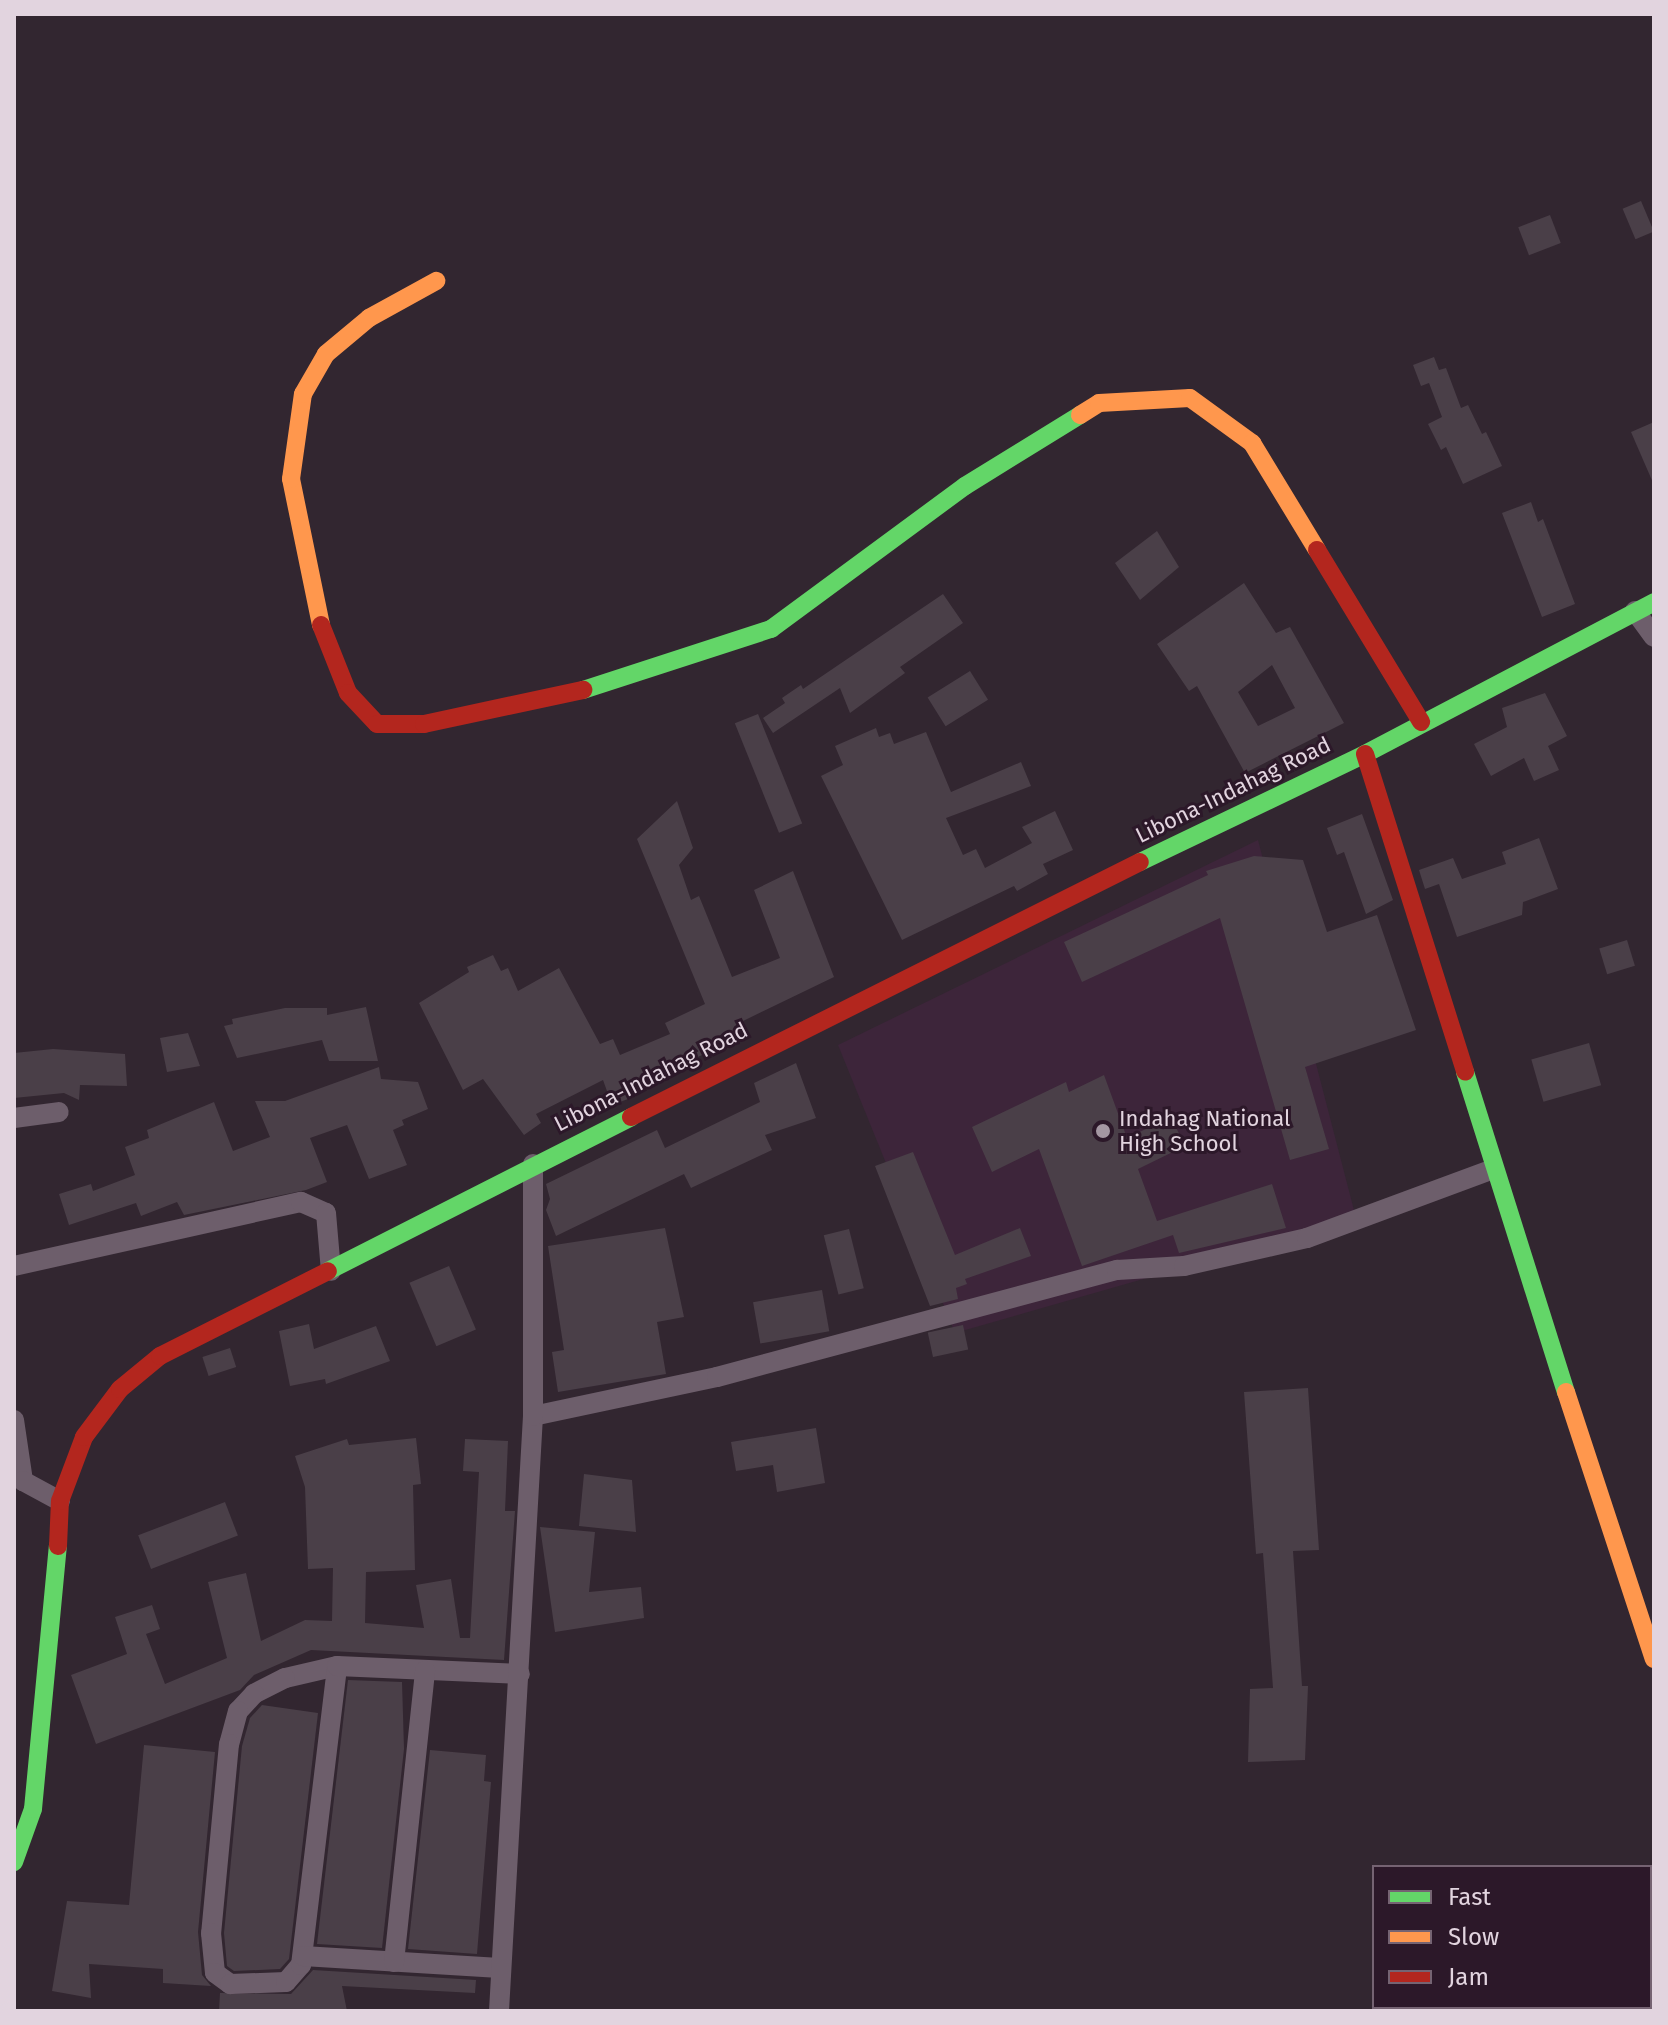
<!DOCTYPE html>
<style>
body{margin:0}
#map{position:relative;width:1668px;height:2025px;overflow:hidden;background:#322630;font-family:"Fira Sans",sans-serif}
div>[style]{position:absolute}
.built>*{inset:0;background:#3d253a}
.building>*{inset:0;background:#4a3f48;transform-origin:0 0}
.street>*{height:20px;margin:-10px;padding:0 10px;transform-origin:10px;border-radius:10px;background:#6d5e6b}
.fast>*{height:18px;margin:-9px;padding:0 9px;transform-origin:9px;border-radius:9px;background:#63d668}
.slow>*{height:18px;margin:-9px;padding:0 9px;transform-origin:9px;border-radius:9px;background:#ff974d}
.jam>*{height:18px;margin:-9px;padding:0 9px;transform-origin:9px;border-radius:9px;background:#b3261e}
.dots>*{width:22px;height:22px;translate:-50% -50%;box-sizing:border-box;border:4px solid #2c1829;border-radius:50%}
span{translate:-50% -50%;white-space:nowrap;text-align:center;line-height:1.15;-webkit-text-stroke:6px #2c1829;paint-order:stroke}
.street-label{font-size:22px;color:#e2d4df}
.poi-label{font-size:22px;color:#e2d4df}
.left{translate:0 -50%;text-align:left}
.frame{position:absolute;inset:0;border:16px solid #e2d4df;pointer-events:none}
.legend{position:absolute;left:1372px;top:1865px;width:280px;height:144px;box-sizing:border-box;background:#2c1829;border:2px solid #756372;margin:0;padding:10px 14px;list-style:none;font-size:24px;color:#e2d4df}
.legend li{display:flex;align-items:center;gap:16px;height:40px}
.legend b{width:40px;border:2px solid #756372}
</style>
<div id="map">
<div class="built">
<div style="clip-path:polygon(1258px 840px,1356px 1218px,955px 1333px,838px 1045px)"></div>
</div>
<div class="building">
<div style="left:1641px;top:201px;width:33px;height:20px;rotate:67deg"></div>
<div style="left:1550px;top:215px;width:30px;height:34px;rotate:69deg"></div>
<div style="clip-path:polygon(1434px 357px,1439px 370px,1446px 368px,1461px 408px,1468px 405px,1482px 434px,1486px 432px,1502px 466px,1463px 484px,1446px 447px,1441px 450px,1428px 424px,1442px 417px,1429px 383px,1421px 386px,1413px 365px)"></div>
<div style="clip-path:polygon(1654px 422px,1654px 485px,1631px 432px)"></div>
<div style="clip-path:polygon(1531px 502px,1538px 522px,1543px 519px,1575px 604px,1542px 617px,1502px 513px)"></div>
<div style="clip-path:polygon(1157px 531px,1179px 567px,1140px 600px,1115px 563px)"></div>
<div style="clip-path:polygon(evenodd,1244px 583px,1276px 633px,1290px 627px,1344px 723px,1245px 773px,1197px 686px,1189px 691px,1157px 644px,1244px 583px,1272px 665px,1295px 708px,1258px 726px,1238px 692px,1272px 665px)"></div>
<div style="clip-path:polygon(943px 594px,963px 623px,900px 667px,905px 673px,850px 713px,840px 688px,773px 733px,763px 718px,785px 703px,782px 698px,801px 685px,803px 689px)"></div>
<div style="left:970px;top:671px;width:34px;height:50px;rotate:58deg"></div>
<div style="clip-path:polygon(1545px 693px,1567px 736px,1548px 746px,1559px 770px,1534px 781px,1524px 758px,1491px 776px,1474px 744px,1507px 727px,1502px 708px)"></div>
<div style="left:758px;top:714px;width:118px;height:25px;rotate:68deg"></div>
<div style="clip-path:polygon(876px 728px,879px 737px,890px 733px,894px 744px,926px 732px,951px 792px,1021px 762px,1031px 786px,946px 818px,963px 855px,976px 849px,985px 868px,1032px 843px,1022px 827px,1055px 811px,1073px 850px,1043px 864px,1048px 874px,1017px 891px,1014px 886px,902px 940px,821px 776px,843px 765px,835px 746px)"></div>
<div style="clip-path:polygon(677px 801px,693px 848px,679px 865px,691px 900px,699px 896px,732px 977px,780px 958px,754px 890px,793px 871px,834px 977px,743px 1021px,748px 1034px,632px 1087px,636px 1096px,612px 1105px,603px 1080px,536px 1114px,541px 1123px,524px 1135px,483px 1079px,463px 1090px,419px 1003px,469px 972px,467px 967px,493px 955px,501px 971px,508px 968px,518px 991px,559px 968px,600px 1044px,613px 1039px,620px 1055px,670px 1034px,665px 1023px,705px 1004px,637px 839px)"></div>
<div style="clip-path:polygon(1362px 814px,1393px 900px,1366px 914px,1344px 852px,1337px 855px,1327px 828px)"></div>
<div style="clip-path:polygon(1539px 838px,1558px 889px,1523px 902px,1522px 915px,1457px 937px,1439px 884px,1425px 889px,1419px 870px,1453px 858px,1462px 879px,1506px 864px,1502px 852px)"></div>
<div style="clip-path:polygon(1254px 856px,1303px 860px,1327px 932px,1377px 915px,1416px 1030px,1305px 1067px,1329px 1149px,1290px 1160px,1220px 918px,1082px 982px,1064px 942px,1208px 875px,1206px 871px)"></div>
<div style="left:1627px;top:940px;width:27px;height:29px;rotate:73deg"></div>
<div style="clip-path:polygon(366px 1007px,378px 1061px,329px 1061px,322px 1040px,237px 1058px,224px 1026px,233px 1024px,232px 1019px,285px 1008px,327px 1008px,327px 1015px)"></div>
<div style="clip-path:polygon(188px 1033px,200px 1066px,167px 1072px,160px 1038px)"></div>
<div style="left:1589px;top:1043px;width:44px;height:60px;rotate:74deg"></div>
<div style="clip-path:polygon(53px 1049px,125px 1054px,127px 1086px,80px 1085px,79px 1100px,64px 1093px,14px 1098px,14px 1053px)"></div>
<div style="clip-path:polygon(796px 1063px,816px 1118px,765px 1135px,772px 1150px,691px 1188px,684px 1174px,556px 1236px,546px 1210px,550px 1199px,546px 1184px,657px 1130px,665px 1148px,760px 1102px,754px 1083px)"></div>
<div style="clip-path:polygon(379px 1067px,381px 1079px,418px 1082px,428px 1109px,402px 1120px,404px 1125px,393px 1130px,407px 1165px,369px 1179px,347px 1125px,310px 1138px,327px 1182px,306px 1190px,184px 1215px,177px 1202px,141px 1216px,136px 1203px,69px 1225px,59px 1194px,91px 1184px,93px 1191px,135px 1175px,125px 1147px,149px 1138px,147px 1130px,214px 1102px,233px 1151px,270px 1137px,255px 1101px,285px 1101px)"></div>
<div style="clip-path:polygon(1104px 1075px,1127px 1138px,1171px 1117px,1185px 1146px,1138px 1169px,1157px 1221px,1272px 1184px,1286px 1228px,1179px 1253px,1173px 1235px,1082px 1266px,1039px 1149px,992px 1172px,972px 1127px,1066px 1082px,1069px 1092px)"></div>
<div style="clip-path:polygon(913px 1152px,955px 1255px,1020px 1228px,1031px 1256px,965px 1279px,967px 1284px,956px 1288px,958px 1299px,930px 1306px,875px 1166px)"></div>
<div style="clip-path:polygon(665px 1228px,684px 1317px,657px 1322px,666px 1374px,558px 1392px,552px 1352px,564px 1350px,548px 1246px)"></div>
<div style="left:849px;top:1229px;width:61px;height:26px;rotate:76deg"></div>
<div style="left:449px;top:1266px;width:69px;height:43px;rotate:67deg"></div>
<div style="left:822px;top:1290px;width:42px;height:70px;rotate:80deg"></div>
<div style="clip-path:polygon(309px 1324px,314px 1349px,376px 1326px,390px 1361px,326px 1384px,325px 1379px,290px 1386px,279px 1331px)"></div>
<div style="left:963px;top:1325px;width:25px;height:36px;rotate:78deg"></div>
<div style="left:230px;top:1348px;width:20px;height:29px;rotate:72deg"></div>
<div style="clip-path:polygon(1308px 1388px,1319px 1550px,1293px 1551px,1302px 1686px,1308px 1686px,1305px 1760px,1248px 1762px,1250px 1689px,1273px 1688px,1263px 1553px,1256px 1554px,1244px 1392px)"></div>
<div style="clip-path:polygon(816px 1428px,825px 1483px,777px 1492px,773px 1465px,736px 1471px,731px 1442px)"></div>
<div style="clip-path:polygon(416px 1438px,421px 1484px,413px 1485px,415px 1570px,366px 1572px,365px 1623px,424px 1628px,416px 1585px,451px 1579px,460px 1638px,470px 1638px,479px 1472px,463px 1471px,465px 1439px,508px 1441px,505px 1511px,515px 1511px,504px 1660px,311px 1650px,254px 1675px,240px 1690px,96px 1744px,71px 1675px,127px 1654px,115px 1617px,152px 1605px,160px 1629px,146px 1634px,165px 1684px,227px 1658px,208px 1582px,246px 1573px,261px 1641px,305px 1620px,332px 1621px,333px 1568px,308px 1569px,305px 1487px,295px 1456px,347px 1439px,349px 1445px)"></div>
<div style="clip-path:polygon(584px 1474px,632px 1480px,636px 1532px,579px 1526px)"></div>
<div style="left:225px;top:1502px;width:36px;height:93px;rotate:69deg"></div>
<div style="clip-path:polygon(540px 1527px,595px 1532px,589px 1592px,641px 1587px,644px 1618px,555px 1632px)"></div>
<div style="clip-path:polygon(348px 1680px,402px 1682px,404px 1749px,382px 1948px,317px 1944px)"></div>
<div style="clip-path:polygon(262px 1705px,318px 1713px,289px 1959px,280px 1969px,234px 1971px,227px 1966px,224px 1933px,242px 1746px,250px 1718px)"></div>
<div style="clip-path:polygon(144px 1745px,215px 1752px,198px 1932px,202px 1975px,211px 1986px,163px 1983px,163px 1969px,89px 1964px,91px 1998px,52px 1991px,67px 1901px,129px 1905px)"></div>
<div style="clip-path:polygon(430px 1750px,486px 1755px,484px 1781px,491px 1782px,477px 1954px,408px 1949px)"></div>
<div style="clip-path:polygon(313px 1970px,476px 1980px,475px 1993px,342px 1986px,347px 2011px,219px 2011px,220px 1993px,291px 1994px)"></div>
</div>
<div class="street">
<div style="left:1635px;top:611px;width:32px;rotate:54deg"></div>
<div style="left:14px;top:1118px;width:45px;rotate:-7.6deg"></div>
<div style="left:14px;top:1266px;width:294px;rotate:-12.6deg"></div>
<div style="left:301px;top:1202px;width:27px;rotate:24deg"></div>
<div style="left:326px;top:1213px;width:58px;rotate:85.1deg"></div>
<div style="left:533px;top:1416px;width:188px;rotate:-12deg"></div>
<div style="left:717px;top:1377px;width:414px;rotate:-15deg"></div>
<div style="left:1117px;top:1270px;width:67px;rotate:-3.4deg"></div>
<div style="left:1184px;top:1266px;width:126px;rotate:-12.8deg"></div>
<div style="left:1307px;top:1238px;width:199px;rotate:-20.3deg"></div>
<div style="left:14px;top:1420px;width:62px;rotate:81.6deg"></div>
<div style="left:23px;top:1481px;width:42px;rotate:28.4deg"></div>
<div style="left:337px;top:1666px;width:53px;rotate:167deg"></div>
<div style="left:285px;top:1678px;width:35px;rotate:153deg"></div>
<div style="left:254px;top:1694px;width:23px;rotate:133deg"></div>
<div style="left:238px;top:1711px;width:34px;rotate:105deg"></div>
<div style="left:229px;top:1744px;width:190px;rotate:95.4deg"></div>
<div style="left:211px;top:1933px;width:40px;rotate:84.3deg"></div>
<div style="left:215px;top:1973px;width:19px;rotate:36deg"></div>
<div style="left:230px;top:1984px;width:56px;rotate:-2deg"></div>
<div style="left:286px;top:1982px;width:23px;rotate:-49deg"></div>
<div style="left:301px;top:1965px;width:301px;rotate:-83.1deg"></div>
<div style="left:337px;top:1666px;width:183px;rotate:2.5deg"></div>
<div style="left:303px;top:1956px;width:197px;rotate:3.5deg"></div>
<div style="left:394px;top:1962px;width:293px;rotate:-83.9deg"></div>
<div style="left:499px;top:2011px;width:596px;rotate:-86.73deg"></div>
<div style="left:533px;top:1416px;width:252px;rotate:-90deg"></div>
</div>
<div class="fast">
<div style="left:583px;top:690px;width:198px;rotate:-18deg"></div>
<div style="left:771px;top:629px;width:241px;rotate:-36.4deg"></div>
<div style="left:965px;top:486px;width:135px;rotate:-31.7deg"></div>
<div style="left:1140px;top:862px;width:250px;rotate:-25.6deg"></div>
<div style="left:1365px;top:754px;width:327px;rotate:-27.7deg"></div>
<div style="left:1465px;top:1072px;width:336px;rotate:72.5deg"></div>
<div style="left:328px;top:1271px;width:340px;rotate:-26.9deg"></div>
<div style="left:14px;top:1862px;width:56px;rotate:-70.3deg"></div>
<div style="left:33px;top:1809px;width:264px;rotate:-84.6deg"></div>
</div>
<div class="slow">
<div style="left:1080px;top:415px;width:22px;rotate:-32deg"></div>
<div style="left:1099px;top:403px;width:91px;rotate:-3.1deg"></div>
<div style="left:1190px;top:398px;width:77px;rotate:36deg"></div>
<div style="left:1252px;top:443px;width:125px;rotate:58.7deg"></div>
<div style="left:321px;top:625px;width:149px;rotate:-101.6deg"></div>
<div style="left:291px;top:479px;width:86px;rotate:-82deg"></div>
<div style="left:303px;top:394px;width:46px;rotate:-60.1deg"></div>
<div style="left:326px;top:354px;width:56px;rotate:-39.9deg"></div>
<div style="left:369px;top:318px;width:77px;rotate:-28.9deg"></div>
<div style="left:1566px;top:1392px;width:281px;rotate:71.8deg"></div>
</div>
<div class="jam">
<div style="left:1317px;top:550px;width:201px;rotate:58.8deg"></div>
<div style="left:321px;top:625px;width:73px;rotate:68.3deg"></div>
<div style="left:348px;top:693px;width:42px;rotate:46.9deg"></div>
<div style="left:377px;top:724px;width:47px"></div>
<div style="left:424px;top:724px;width:163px;rotate:-12.1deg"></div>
<div style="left:1365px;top:754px;width:333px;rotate:72.5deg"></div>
<div style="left:631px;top:1117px;width:569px;rotate:-26.61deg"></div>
<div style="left:58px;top:1546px;width:45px;rotate:-87.5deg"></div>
<div style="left:60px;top:1501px;width:68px;rotate:-69.4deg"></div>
<div style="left:84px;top:1437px;width:60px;rotate:-53.1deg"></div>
<div style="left:120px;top:1389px;width:52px;rotate:-39.5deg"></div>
<div style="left:160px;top:1356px;width:188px;rotate:-26.8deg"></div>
</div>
<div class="dots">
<div style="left:1103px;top:1131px;background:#a497a2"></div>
</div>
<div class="street-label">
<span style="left:1233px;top:790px;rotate:-26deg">Libona-Indahag Road</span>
<span style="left:651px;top:1077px;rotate:-27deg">Libona-Indahag Road</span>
</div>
<div class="poi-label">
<span class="left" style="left:1119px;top:1131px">Indahag National<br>High School</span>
</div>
<div class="frame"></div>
<ul class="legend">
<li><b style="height:10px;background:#63d668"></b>Fast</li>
<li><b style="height:10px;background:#ff974d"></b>Slow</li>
<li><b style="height:10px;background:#b3261e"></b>Jam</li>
</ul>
</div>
